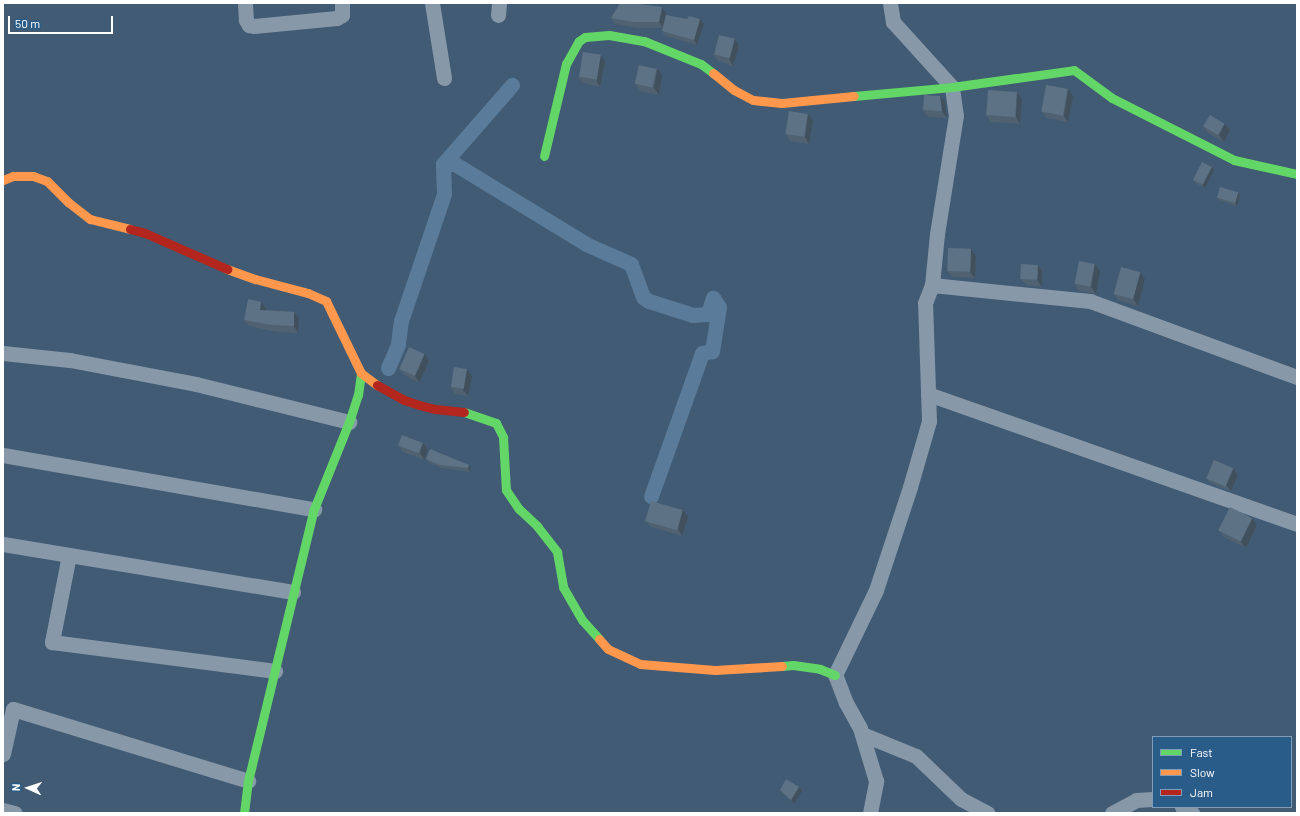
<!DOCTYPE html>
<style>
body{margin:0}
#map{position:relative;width:1300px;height:816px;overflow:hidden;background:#405b73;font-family:Barlow,sans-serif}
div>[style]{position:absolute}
.canal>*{height:15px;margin:-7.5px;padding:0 7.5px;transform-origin:7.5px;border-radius:7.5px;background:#5a7b99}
.street>*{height:15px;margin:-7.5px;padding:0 7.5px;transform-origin:7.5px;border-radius:7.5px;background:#8798a9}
.fast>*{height:9px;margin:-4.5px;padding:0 4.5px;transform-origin:4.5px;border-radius:4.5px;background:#63d668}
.slow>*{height:9px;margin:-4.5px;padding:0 4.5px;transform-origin:4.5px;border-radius:4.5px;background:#ff974d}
.jam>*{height:9px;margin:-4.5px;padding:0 4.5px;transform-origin:4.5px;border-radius:4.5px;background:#b3261e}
.wall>*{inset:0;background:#506272}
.shaded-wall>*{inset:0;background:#41505d}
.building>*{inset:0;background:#5d7285;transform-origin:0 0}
span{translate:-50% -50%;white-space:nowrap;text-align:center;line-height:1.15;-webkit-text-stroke:3.5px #2a5c89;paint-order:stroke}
.frame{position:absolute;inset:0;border:4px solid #fff;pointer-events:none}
.legend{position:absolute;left:1152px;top:736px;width:140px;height:72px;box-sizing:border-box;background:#2a5c89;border:1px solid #7f9db8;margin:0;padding:5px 7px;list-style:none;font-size:12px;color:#fff}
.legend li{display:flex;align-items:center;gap:8px;height:20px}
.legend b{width:20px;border:1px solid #7f9db8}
.north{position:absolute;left:8px;top:768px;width:40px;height:40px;-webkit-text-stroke:3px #2a5c89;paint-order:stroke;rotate:273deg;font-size:11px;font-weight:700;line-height:16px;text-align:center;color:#fff}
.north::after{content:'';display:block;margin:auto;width:14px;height:18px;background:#fff;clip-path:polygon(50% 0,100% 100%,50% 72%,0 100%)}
.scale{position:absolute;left:8px;top:16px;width:105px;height:18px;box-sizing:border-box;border:2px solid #fff;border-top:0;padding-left:5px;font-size:12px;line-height:14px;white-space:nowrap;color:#fff;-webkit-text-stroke:3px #2a5c89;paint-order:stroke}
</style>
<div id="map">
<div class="canal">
<div style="left:443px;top:164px;width:12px"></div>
<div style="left:455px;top:164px;width:153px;rotate:31.4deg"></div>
<div style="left:586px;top:244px;width:49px;rotate:24deg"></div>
<div style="left:631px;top:264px;width:35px;rotate:70deg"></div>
<div style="left:643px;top:297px;width:7px;rotate:34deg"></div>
<div style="left:649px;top:301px;width:46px;rotate:17.7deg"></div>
<div style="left:693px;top:315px;width:15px;rotate:-4deg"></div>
<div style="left:708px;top:314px;width:17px;rotate:-73deg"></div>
<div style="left:713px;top:298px;width:11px;rotate:56deg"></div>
<div style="left:719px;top:307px;width:45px;rotate:99deg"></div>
<div style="left:712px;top:351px;width:10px;rotate:169deg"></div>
<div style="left:702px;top:353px;width:152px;rotate:109.6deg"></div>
<div style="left:388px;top:368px;width:26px;rotate:-67deg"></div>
<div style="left:398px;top:344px;width:23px;rotate:-83deg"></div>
<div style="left:401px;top:321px;width:134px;rotate:-71.3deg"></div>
<div style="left:444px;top:194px;width:30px;rotate:-92deg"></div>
<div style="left:443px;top:164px;width:105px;rotate:-48.9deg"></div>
</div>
<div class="street">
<div style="left:245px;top:3px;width:17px;rotate:87deg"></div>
<div style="left:246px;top:20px;width:6px;rotate:59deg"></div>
<div style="left:249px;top:25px;width:5px;rotate:11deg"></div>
<div style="left:254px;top:26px;width:83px;rotate:-5.5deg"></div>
<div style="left:337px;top:18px;width:6px;rotate:-31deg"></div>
<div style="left:342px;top:15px;width:12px;rotate:-90deg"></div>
<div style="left:432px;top:3px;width:76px;rotate:80.9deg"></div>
<div style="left:498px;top:15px;width:12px;rotate:-85deg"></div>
<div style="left:932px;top:285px;width:159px;rotate:5.8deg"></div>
<div style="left:1090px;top:301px;width:221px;rotate:20.2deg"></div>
<div style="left:3px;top:353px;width:67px;rotate:6deg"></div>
<div style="left:70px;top:360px;width:128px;rotate:10.8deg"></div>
<div style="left:196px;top:384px;width:158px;rotate:13.9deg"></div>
<div style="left:928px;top:394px;width:391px;rotate:19.4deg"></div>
<div style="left:3px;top:455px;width:316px;rotate:9.9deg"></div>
<div style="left:3px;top:544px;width:294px;rotate:9.4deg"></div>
<div style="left:69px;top:555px;width:89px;rotate:101.1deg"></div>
<div style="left:52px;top:642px;width:225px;rotate:7.4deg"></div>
<div style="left:862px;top:734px;width:58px;rotate:22.2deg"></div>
<div style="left:916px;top:756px;width:62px;rotate:43.7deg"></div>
<div style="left:961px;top:799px;width:30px;rotate:28deg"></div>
<div style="left:3px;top:754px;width:46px;rotate:-77.5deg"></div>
<div style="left:13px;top:709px;width:246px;rotate:17deg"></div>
<div style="left:1182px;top:807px;width:12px;rotate:31deg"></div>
<div style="left:3px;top:810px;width:12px;rotate:14deg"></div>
<div style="left:870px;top:813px;width:33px;rotate:-79deg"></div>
<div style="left:876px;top:781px;width:55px;rotate:-106.8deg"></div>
<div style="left:860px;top:728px;width:29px;rotate:-119deg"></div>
<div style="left:846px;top:703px;width:30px;rotate:-111deg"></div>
<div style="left:835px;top:675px;width:94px;rotate:-64.2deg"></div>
<div style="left:876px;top:590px;width:108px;rotate:-71.7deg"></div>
<div style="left:910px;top:487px;width:69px;rotate:-73.9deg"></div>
<div style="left:929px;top:421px;width:118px;rotate:-91.9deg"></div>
<div style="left:925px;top:303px;width:19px;rotate:-69deg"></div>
<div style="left:932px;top:285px;width:51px;rotate:-84.4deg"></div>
<div style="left:937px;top:234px;width:120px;rotate:-80.9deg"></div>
<div style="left:956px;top:116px;width:29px;rotate:-98deg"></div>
<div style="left:952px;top:87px;width:88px;rotate:-132.2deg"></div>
<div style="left:893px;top:22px;width:19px;rotate:-99deg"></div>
<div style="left:1112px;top:813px;width:27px;rotate:-28deg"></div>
<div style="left:1136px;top:800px;width:17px;rotate:-3deg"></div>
</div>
<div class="fast">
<div style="left:854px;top:96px;width:98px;rotate:-5.2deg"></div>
<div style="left:952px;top:87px;width:123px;rotate:-7.9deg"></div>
<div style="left:1074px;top:70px;width:47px;rotate:36.4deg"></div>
<div style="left:1112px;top:98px;width:137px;rotate:26.9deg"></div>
<div style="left:1234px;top:160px;width:65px;rotate:12.5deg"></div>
<div style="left:544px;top:156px;width:95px;rotate:-76.6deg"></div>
<div style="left:566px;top:64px;width:26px;rotate:-61deg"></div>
<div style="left:579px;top:41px;width:7px;rotate:-34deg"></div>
<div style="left:585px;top:37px;width:24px;rotate:-5deg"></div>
<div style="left:609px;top:35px;width:36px;rotate:10deg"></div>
<div style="left:644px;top:41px;width:61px;rotate:22deg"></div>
<div style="left:701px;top:64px;width:15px;rotate:37deg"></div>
<div style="left:464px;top:412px;width:34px;rotate:19deg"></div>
<div style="left:496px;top:423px;width:16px;rotate:63deg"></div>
<div style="left:503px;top:437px;width:53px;rotate:86.8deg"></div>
<div style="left:506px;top:490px;width:23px;rotate:56deg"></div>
<div style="left:519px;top:509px;width:25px;rotate:43deg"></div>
<div style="left:537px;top:526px;width:33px;rotate:52deg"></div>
<div style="left:557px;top:552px;width:36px;rotate:80deg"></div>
<div style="left:563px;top:587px;width:39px;rotate:60deg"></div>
<div style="left:583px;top:621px;width:24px;rotate:48deg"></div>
<div style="left:782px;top:666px;width:11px;rotate:-5deg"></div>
<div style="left:793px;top:665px;width:27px;rotate:8deg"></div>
<div style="left:820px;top:669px;width:16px;rotate:22deg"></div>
<div style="left:244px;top:813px;width:32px;rotate:-83deg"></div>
<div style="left:248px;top:781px;width:280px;rotate:-76.4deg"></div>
<div style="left:314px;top:509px;width:94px;rotate:-68.1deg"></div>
<div style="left:349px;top:422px;width:28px;rotate:-72deg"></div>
<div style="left:358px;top:395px;width:22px;rotate:-82deg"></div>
</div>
<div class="slow">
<div style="left:713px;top:73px;width:27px;rotate:39deg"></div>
<div style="left:734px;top:90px;width:21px;rotate:28deg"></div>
<div style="left:753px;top:100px;width:29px;rotate:6deg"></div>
<div style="left:782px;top:103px;width:72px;rotate:-5.6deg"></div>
<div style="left:3px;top:180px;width:11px;rotate:-22deg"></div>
<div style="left:13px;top:176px;width:20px"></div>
<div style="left:33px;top:176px;width:15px;rotate:20deg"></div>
<div style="left:47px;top:181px;width:30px;rotate:45deg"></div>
<div style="left:68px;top:202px;width:28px;rotate:38deg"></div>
<div style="left:90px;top:219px;width:41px;rotate:14deg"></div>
<div style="left:227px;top:269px;width:30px;rotate:20deg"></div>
<div style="left:255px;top:279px;width:55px;rotate:14.8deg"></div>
<div style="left:308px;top:293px;width:20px;rotate:24deg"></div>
<div style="left:326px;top:301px;width:80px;rotate:64.1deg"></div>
<div style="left:361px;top:373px;width:20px;rotate:37deg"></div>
<div style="left:599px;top:639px;width:13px;rotate:48deg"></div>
<div style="left:608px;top:649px;width:35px;rotate:25deg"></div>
<div style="left:640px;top:664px;width:75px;rotate:4.6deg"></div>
<div style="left:715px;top:670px;width:67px;rotate:-3.4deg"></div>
</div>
<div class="jam">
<div style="left:130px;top:229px;width:16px;rotate:15deg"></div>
<div style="left:145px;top:233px;width:90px;rotate:23.7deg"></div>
<div style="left:377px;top:385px;width:31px;rotate:29deg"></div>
<div style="left:404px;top:400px;width:16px;rotate:18deg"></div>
<div style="left:419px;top:405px;width:16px;rotate:14deg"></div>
<div style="left:435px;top:409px;width:29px;rotate:6deg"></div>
</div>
<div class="wall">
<div style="clip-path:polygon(641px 4px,666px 13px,664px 23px,687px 19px,700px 19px,704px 24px,697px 45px,665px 36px,662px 31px,663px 28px,637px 28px,615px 24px,611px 18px)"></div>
<div style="clip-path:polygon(739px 46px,733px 66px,718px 61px,713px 54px)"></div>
<div style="clip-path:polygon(605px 62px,600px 87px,583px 83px,578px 77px)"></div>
<div style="clip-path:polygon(657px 69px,662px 75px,659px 95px,640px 91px,635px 84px)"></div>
<div style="clip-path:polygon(1068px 89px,1073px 96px,1068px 122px,1046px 118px,1042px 112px)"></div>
<div style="clip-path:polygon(940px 96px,945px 102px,947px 118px,928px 117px,923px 110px)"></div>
<div style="clip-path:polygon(1022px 99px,1020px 124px,991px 122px,986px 115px)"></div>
<div style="clip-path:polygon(813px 120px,809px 144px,790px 141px,786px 134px)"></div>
<div style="clip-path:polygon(1204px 127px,1230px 130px,1224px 142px,1208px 133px)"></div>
<div style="clip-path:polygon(1212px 167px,1214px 170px,1205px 188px,1195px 183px,1193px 180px)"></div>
<div style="clip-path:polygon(1238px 192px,1240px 196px,1237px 206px,1219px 200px,1216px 197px)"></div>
<div style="clip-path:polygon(971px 249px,976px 256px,975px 278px,952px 277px,947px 271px)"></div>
<div style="clip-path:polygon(1038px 265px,1042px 272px,1042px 287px,1026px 285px,1021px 279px)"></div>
<div style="clip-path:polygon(1100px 271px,1096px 294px,1079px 291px,1075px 284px)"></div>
<div style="clip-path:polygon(1140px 272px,1145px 279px,1138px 306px,1119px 301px,1114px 294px)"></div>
<div style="clip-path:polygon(266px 309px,266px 310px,294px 312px,299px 318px,298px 333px,277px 332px,249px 326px,244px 320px)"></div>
<div style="clip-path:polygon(429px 361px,419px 383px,404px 375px,399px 369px)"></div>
<div style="clip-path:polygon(472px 376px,468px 396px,455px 394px,450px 387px)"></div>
<div style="clip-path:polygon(423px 443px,428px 450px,424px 460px,403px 452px,399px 446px)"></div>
<div style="clip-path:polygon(426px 459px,469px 465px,471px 468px,470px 472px,442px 468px,429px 463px)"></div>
<div style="clip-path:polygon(1238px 475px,1231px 491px,1211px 484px,1206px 478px)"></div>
<div style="clip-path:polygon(688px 517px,682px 536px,651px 527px,646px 521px)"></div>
<div style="clip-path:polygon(1252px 518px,1257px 525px,1246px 548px,1224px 537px,1219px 531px)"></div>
<div style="clip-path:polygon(799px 787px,802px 791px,794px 804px,782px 793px,780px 790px)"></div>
</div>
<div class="shaded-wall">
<div style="clip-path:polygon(662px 7px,666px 13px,663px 28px,659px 22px)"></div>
<div style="clip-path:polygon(700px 19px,704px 24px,697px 45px,694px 40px)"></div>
<div style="clip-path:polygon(735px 39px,739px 46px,733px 66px,729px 59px)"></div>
<div style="clip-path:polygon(601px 55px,605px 62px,600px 87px,596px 80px)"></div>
<div style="clip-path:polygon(657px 69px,662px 75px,659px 95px,654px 88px)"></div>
<div style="clip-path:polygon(1068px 89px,1073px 96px,1068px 122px,1064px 116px)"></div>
<div style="clip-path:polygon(1017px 92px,1022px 99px,1020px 124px,1016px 117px)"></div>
<div style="clip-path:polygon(940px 96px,945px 102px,947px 118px,942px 111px)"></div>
<div style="clip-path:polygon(808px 114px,813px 120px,809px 144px,805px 137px)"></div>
<div style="clip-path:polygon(1225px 124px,1230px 130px,1224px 142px,1219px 135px)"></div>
<div style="clip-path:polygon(1212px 167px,1214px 170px,1205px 188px,1202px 185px)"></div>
<div style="clip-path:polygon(1238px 192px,1240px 196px,1237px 206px,1235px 203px)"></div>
<div style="clip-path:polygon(971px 249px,976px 256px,975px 278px,970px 272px)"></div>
<div style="clip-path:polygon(1095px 264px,1100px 271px,1096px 294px,1091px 287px)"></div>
<div style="clip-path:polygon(1038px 265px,1042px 272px,1042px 287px,1037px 280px)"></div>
<div style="clip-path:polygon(1140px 272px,1145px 279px,1138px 306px,1133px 299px)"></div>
<div style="clip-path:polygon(261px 302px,266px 309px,265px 317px,260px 310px)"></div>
<div style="clip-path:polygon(294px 312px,299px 318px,298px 333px,294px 326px)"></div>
<div style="clip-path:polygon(425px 354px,429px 361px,419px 383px,415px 376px)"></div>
<div style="clip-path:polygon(467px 369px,472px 376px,468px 396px,463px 390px)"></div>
<div style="clip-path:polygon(423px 443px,428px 450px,424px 460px,420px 453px)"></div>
<div style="clip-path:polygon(469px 465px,471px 468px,470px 472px,468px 468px)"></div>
<div style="clip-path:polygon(1233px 468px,1238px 475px,1231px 491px,1226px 485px)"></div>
<div style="clip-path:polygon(683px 510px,688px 517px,682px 536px,678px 529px)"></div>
<div style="clip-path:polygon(1252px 518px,1257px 525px,1246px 548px,1241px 542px)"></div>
<div style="clip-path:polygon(799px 787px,802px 791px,794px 804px,791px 800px)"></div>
</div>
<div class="building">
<div style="clip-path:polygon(620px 3px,639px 3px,639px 4px,662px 7px,659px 22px,633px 22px,611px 18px)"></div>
<div style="clip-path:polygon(666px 15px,687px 19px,689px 16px,700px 19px,694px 40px,662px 31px)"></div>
<div style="left:719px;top:35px;width:16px;height:20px;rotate:14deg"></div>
<div style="left:583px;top:52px;width:18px;height:25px;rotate:9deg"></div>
<div style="left:639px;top:65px;width:18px;height:19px;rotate:13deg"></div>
<div style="left:1046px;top:85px;width:22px;height:27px;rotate:10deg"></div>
<div style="left:988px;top:90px;width:29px;height:25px;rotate:4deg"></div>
<div style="clip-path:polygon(924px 95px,940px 96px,942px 111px,923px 110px)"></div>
<div style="left:789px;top:111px;width:19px;height:23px;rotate:9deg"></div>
<div style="left:1210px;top:115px;width:17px;height:13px;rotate:31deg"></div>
<div style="left:1202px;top:162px;width:11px;height:20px;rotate:27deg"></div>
<div style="left:1220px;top:187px;width:19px;height:11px;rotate:16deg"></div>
<div style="left:948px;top:248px;width:23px;height:23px;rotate:2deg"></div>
<div style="left:1079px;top:261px;width:16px;height:23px;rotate:11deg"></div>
<div style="left:1021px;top:264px;width:17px;height:15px;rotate:3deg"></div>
<div style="left:1121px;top:267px;width:20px;height:28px;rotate:15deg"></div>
<div style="clip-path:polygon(248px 299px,261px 302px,260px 310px,294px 312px,294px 326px,272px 325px,244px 320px)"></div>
<div style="left:409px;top:347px;width:17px;height:24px;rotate:24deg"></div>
<div style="left:454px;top:367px;width:13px;height:20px;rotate:9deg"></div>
<div style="left:402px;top:435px;width:22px;height:11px;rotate:21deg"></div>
<div style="clip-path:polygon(430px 449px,469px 465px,468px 468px,440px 465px,426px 459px)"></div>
<div style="left:1214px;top:460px;width:21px;height:20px;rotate:23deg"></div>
<div style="left:651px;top:501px;width:33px;height:21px;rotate:16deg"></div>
<div style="left:1230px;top:507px;width:25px;height:26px;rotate:27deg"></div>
<div style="clip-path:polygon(786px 779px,799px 787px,791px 800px,780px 790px)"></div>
</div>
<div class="frame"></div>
<ul class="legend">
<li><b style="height:5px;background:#63d668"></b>Fast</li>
<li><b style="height:5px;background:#ff974d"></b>Slow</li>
<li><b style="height:5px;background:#b3261e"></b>Jam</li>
</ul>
<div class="north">N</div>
<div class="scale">50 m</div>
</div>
